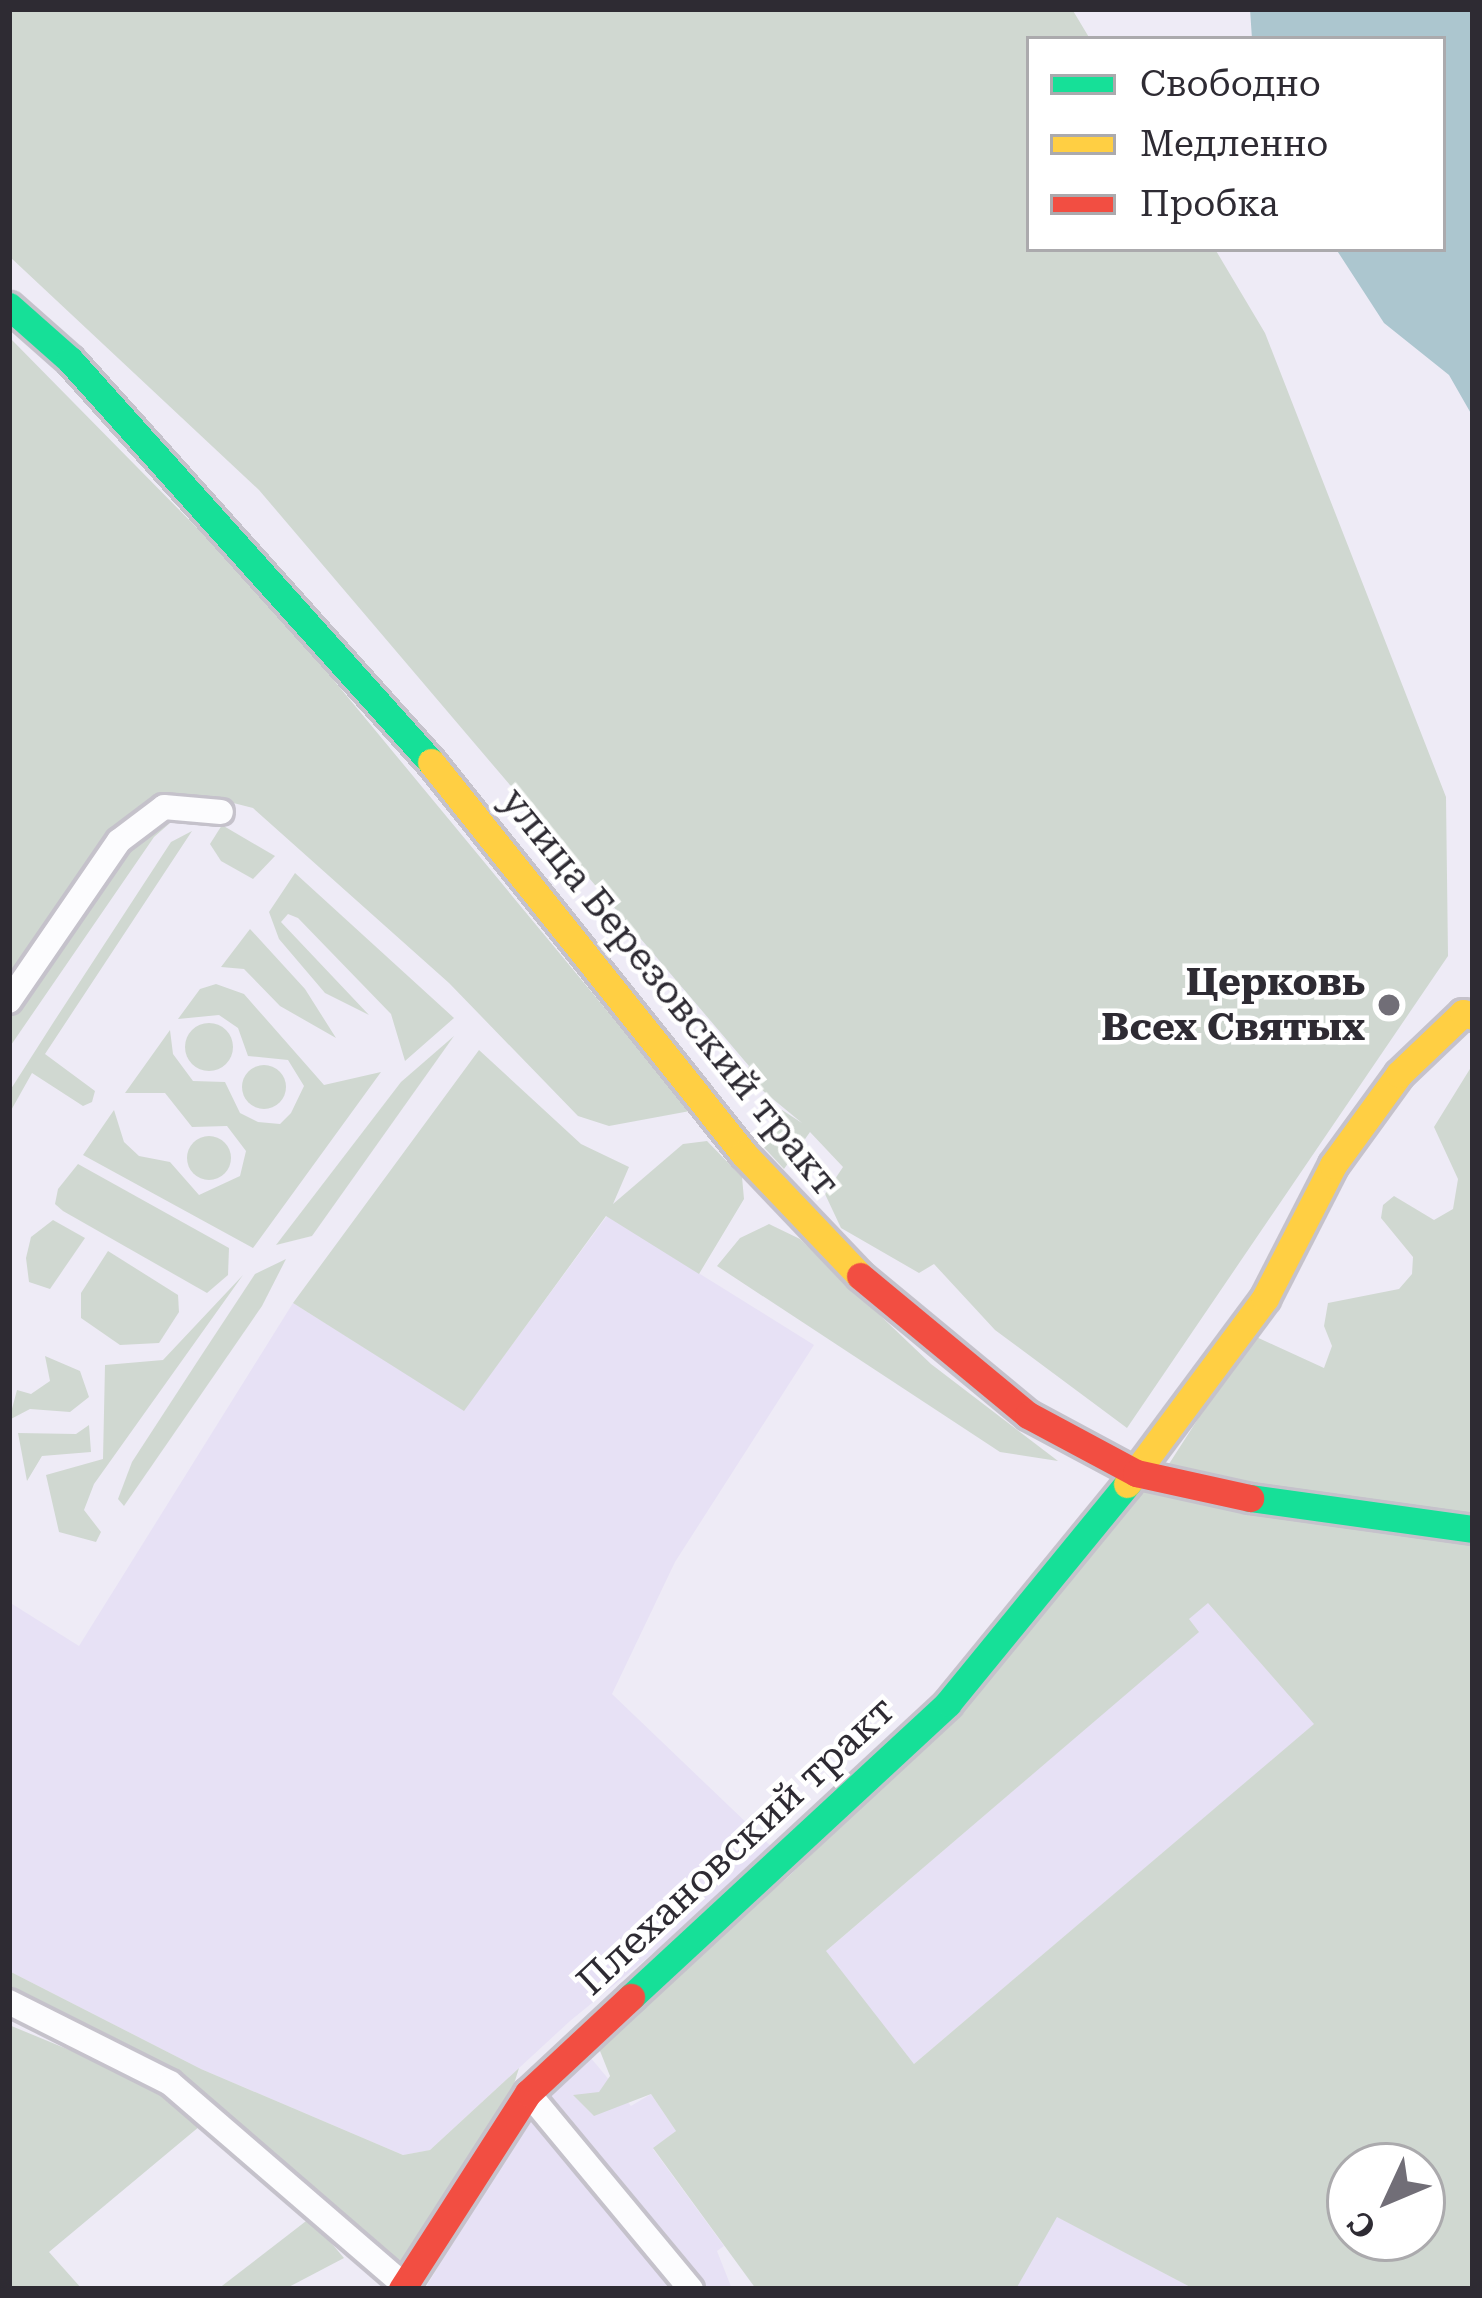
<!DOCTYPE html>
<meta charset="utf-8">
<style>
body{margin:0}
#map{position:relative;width:1482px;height:2298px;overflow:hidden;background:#eeebf6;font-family:"Roboto Serif",serif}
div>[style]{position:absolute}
.built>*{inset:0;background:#e7e1f5}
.green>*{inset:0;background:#d0d8d1}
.round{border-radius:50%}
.water>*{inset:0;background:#acc6cf}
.roads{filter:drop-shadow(3px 0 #c5c2cb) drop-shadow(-3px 0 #c5c2cb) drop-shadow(0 3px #c5c2cb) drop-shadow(0 -3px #c5c2cb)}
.street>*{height:24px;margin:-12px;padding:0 12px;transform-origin:12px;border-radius:12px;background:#fcfcfe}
.fast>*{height:27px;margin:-13.5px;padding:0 13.5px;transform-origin:13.5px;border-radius:13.5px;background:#16e098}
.slow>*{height:27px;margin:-13.5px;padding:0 13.5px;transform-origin:13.5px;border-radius:13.5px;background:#ffcf43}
.jam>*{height:27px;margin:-13.5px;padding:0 13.5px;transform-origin:13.5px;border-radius:13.5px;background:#f24e42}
.dots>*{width:33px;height:33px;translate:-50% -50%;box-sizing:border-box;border:6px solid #fff;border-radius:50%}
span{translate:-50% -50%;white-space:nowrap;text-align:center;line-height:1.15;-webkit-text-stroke:9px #fff;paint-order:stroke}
.poi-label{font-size:39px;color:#2e2b33;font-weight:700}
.right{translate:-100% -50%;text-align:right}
.street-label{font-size:39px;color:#2e2b33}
.frame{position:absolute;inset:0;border:12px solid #2e2b33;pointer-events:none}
.legend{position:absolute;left:1026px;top:36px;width:420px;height:216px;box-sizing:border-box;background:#fff;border:3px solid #abaaad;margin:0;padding:15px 21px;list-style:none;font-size:36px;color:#2e2b33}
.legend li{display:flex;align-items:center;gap:24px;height:60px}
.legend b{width:60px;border:3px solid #abaaad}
.north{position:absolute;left:1326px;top:2142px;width:120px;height:120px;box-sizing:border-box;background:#fff;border:3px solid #abaaad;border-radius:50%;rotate:226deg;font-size:33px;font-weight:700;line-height:48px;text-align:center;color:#2e2b33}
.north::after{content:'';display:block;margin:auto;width:42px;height:54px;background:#716e77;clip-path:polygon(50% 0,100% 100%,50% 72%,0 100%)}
</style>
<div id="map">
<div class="built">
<div style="clip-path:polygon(607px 1216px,814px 1345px,675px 1562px,612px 1694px,777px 1852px,570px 2021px,430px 2150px,403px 2155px,201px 2069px,9px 1971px,9px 1602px,79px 1646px,293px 1303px,464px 1410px)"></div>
<div style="clip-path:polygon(1208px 1602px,1315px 1724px,914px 2064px,825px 1952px,1198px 1632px,1188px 1619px)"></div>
<div style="clip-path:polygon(585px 2051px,631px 2106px,651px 2094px,676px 2131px,653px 2149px,724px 2246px,717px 2251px,732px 2289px,425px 2289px,542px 2091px)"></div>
<div style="clip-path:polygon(1056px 2216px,1194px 2289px,1016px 2289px)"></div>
</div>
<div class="green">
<div style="clip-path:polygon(9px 9px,1072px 9px,1090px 39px,1029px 39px,1029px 249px,1215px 249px,1265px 333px,1446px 797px,1448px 956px,1127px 1428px,995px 1330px,934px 1264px,919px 1273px,841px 1228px,825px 1194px,843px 1167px,810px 1132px,784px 1169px,760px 1143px,782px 1110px,802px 1123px,744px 1075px,749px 1066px,259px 490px,9px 256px)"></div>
<div style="clip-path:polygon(9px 337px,265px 597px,690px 1111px,609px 1126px,578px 1116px,449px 983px,253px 808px,202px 795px,154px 837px,9px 1048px)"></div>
<div style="clip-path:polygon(222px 825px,275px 856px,253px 879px,221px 861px,210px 844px)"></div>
<div style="clip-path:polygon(192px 831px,45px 1054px,95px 1091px,92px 1102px,83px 1106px,32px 1073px,9px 1114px,9px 1092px,53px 1023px,171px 842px)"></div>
<div style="clip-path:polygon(295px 873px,454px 1018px,405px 1061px,391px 1014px,298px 918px,288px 914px,281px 922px,369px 1015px,325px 993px,279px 939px,269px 912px)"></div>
<div style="clip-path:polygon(250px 929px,305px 989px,336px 1038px,280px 1006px,244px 969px,221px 967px)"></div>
<div style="clip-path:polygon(216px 984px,244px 994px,324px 1085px,381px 1072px,253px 1248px,83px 1155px,114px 1110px,124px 1142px,139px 1156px,170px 1162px,199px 1195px,240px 1176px,246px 1151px,227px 1126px,192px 1127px,165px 1093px,125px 1093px,170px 1030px,173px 1054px,193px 1081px,225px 1082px,240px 1113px,258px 1122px,280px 1124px,291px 1113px,304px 1086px,288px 1060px,248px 1056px,238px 1028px,219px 1015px,178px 1019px,200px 989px)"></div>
<div class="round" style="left:185px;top:1023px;width:48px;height:48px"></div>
<div style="clip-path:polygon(454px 1036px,312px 1236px,276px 1245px,401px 1082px)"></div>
<div style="clip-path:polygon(479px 1050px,581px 1144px,629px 1167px,613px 1204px,683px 1144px,707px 1141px,742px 1177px,744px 1199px,699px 1274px,606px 1216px,464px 1411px,293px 1303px)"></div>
<div style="clip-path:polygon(1473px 1064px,1473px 1523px,1167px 1467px,1252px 1335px,1324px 1368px,1332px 1346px,1324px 1326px,1328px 1303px,1399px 1289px,1412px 1274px,1413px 1257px,1381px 1218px,1383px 1205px,1394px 1196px,1434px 1220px,1453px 1209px,1458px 1179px,1434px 1127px)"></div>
<div class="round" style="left:242px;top:1065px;width:44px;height:44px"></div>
<div class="round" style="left:187px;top:1136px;width:44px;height:44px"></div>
<div style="clip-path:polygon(78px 1164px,229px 1248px,228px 1275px,207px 1293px,63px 1211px,55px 1204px,58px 1189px)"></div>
<div style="clip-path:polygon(53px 1220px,85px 1238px,50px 1289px,29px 1282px,26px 1258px,31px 1237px)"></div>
<div style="clip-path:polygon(769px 1224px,800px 1239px,931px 1364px,1058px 1461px,1000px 1452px,717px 1266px,740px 1238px)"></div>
<div style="clip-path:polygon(108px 1251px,178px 1295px,179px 1312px,159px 1343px,120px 1345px,81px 1318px,81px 1293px)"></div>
<div style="clip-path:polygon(286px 1259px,262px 1306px,124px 1506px,118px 1499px,132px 1462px,199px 1359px,255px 1274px)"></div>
<div style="clip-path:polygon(243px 1275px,94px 1484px,84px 1510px,101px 1532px,96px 1542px,59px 1532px,46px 1475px,103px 1459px,105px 1365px,163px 1360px)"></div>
<div style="clip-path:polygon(45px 1356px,80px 1371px,89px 1397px,70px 1412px,30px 1409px,9px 1420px,17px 1390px,31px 1394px,50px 1381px)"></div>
<div style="clip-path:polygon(89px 1425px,91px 1452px,42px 1456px,27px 1481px,18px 1433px,76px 1434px)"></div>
<div style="clip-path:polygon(evenodd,1135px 1486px,1473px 1541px,1473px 2289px,1194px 2289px,1057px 2217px,1016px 2289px,756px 2289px,653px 2148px,676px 2131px,651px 2094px,594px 2116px,573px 2095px,599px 2092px,610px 2076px,596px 2041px,788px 1877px,970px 1703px,1135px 1486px,1208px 1603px,1314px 1724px,914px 2064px,826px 1951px,1199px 1632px,1189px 1619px,1208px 1603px,1135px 1486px,1350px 2166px,1422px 2166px,1422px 2238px,1350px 2238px,1350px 2166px)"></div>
<div style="clip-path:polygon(9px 1971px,201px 2069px,403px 2155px,430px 2150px,519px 2068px,506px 2110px,401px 2272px,169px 2073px,9px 1993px)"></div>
<div style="clip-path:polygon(9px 2025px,152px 2084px,206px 2121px,49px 2252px,82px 2289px,9px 2289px)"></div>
<div style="clip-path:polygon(310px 2218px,344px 2258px,285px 2289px,218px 2289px)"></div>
</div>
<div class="water">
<div style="clip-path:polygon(1250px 9px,1473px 9px,1473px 417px,1449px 375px,1384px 323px,1336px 249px,1443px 249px,1443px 39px,1252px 39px)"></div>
</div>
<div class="roads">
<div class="street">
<div style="left:9px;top:1001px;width:194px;rotate:-55.5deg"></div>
<div style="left:119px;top:841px;width:56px;rotate:-37.1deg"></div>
<div style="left:164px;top:807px;width:57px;rotate:5deg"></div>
<div style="left:9px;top:2002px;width:180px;rotate:26.7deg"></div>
<div style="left:170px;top:2083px;width:306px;rotate:40.8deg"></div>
<div style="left:528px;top:2093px;width:255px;rotate:50.3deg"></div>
</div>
<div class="fast">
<div style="left:9px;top:306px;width:81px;rotate:41.5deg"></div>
<div style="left:70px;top:360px;width:540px;rotate:48.08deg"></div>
<div style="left:1250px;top:1498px;width:225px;rotate:7.9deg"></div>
<div style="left:631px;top:1997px;width:432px;rotate:-42.8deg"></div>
<div style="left:948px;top:1703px;width:283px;rotate:-50.7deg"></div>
</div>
<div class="slow">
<div style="left:431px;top:762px;width:502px;rotate:51.39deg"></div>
<div style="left:744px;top:1154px;width:168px;rotate:46.4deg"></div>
<div style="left:1127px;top:1484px;width:232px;rotate:-53.4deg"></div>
<div style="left:1265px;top:1298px;width:149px;rotate:-62.9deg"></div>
<div style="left:1333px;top:1165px;width:112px;rotate:-54deg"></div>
<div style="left:1399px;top:1074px;width:88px;rotate:-43.6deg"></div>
<div style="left:1463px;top:1013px;width:10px;rotate:17deg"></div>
</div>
<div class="jam">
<div style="left:860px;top:1276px;width:218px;rotate:39.6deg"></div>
<div style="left:1028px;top:1415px;width:123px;rotate:28.2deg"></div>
<div style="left:1136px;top:1473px;width:117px;rotate:12.4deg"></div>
<div style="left:402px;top:2289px;width:233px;rotate:-57.3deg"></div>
<div style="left:528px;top:2093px;width:141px;rotate:-43deg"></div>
</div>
</div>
<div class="dots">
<div style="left:1389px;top:1005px;background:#716e77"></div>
</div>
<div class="poi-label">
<span class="right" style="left:1365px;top:1005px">Церковь<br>Всех Святых</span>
</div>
<div class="street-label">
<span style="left:670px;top:992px;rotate:51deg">улица Березовский тракт</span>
<span style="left:736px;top:1846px;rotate:-43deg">Плехановский тракт</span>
</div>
<div class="frame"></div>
<ul class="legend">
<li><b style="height:15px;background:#16e098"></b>Свободно</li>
<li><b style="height:15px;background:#ffcf43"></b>Медленно</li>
<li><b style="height:15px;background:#f24e42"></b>Пробка</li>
</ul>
<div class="north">С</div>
</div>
